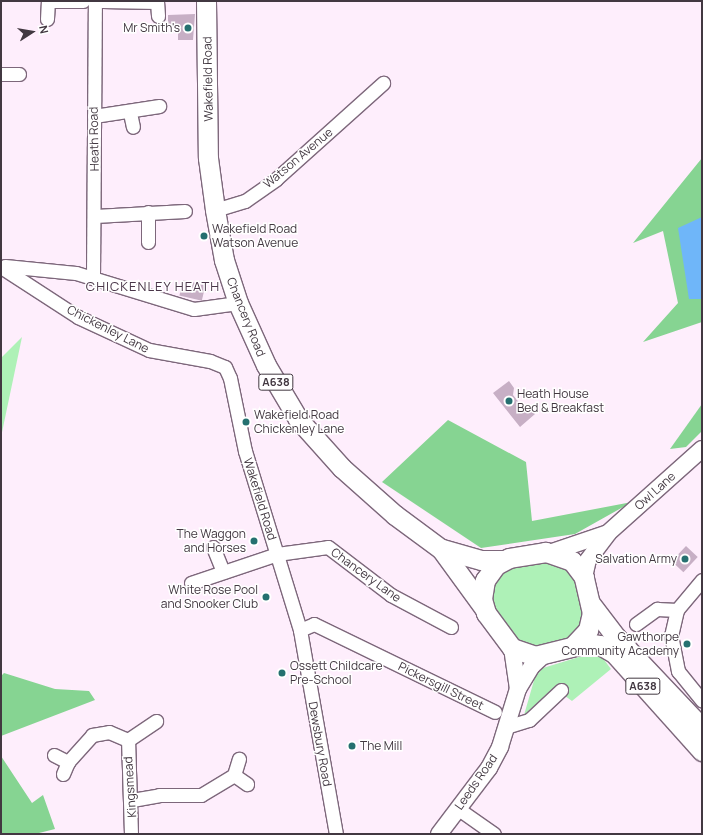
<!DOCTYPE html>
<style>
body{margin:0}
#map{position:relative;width:703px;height:835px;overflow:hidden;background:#feeefc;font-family:Manrope,sans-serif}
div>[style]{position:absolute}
.green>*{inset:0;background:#aef1b7}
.forest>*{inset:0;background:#86d492}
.water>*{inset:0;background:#6fb6f9}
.building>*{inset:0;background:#c7afc5;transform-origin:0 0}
.roads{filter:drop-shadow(1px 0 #7d677b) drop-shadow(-1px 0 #7d677b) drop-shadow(0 1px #7d677b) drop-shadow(0 -1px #7d677b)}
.minor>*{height:13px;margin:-6.5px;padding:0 6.5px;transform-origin:6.5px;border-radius:6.5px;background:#fff}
.major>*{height:16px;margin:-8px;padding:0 8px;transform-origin:8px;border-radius:8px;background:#fff}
.highway>*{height:19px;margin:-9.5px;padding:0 9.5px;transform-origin:9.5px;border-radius:9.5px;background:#fff}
.dots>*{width:11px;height:11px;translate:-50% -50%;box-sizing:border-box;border:2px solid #fff;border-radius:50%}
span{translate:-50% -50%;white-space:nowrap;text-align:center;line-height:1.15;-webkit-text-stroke:3px #fff;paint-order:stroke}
.shield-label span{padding:1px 3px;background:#fff;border:1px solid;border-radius:3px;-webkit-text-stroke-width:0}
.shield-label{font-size:11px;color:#423841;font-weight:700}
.poi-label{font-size:12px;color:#423841}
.right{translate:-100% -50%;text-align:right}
.left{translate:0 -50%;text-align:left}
.street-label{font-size:12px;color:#423841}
.neighbourhood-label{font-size:13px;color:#4a3649;letter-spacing:1px}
.frame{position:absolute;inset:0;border:2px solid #423841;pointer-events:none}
.north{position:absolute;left:12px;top:12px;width:40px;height:40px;-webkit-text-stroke:3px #fff;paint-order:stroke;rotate:78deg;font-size:11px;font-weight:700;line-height:16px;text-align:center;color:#423841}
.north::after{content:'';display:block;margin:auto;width:14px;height:18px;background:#423841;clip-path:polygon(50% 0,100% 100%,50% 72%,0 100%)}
</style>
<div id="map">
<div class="green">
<div style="clip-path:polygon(22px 337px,1px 437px,1px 358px)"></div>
<div style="clip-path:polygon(509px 558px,572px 561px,588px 630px,528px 655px,482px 599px)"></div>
<div style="clip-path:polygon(579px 657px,602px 657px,611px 669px,572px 701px,554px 688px,524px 715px,535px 677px,543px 668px)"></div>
</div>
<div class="forest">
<div style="clip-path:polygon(702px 158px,702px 322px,643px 342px,678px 303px,663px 231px,633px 243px)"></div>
<div style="clip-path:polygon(702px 404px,702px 431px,686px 447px,670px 449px)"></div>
<div style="clip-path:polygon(448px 420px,526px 462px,532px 521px,632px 502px,575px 534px,481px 548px,382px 482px)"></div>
<div style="clip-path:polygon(4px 673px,55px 689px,89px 691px,95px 700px,1px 736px,1px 676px)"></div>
<div style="clip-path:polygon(1px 756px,32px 803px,43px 795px,55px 829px,35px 834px,2px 834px)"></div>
</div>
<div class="water">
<div style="clip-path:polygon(702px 217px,702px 299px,689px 299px,678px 228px)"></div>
</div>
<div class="building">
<div style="clip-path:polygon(195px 14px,193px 40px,178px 40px,178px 25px,168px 26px,168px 15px)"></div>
<div style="left:183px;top:280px;width:23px;height:16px;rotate:13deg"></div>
<div style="clip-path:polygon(509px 381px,514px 388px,513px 395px,525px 410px,529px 407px,535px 414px,520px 427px,493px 393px)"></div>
<div style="left:686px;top:546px;width:16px;height:21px;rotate:43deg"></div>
</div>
<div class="roads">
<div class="minor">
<div style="left:102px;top:1px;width:55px;rotate:1deg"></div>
<div style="left:157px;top:1px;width:15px;rotate:86deg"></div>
<div style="left:47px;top:19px;width:18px;rotate:-87deg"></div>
<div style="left:48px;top:1px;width:35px"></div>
<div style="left:1px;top:74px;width:18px"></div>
<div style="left:130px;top:113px;width:14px;rotate:78deg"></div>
<div style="left:94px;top:116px;width:66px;rotate:-8.7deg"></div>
<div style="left:215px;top:210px;width:31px;rotate:-17deg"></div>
<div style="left:245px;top:201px;width:38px;rotate:-35deg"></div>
<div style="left:276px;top:179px;width:144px;rotate:-41.9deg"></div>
<div style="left:148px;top:212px;width:30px;rotate:90deg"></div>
<div style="left:95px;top:216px;width:90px;rotate:-3.2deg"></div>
<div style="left:5px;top:266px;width:71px;rotate:5.6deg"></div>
<div style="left:76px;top:273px;width:123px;rotate:17deg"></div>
<div style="left:194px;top:309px;width:44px;rotate:-7.8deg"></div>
<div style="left:1px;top:267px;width:92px;rotate:33deg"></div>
<div style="left:78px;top:317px;width:78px;rotate:24.9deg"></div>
<div style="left:149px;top:350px;width:62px;rotate:10.2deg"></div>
<div style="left:210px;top:361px;width:16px;rotate:22deg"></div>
<div style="left:225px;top:367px;width:12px;rotate:66deg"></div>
<div style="left:230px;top:378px;width:75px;rotate:78.4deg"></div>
<div style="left:245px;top:451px;width:187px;rotate:72.9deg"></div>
<div style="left:300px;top:630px;width:207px;rotate:80deg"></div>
<div style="left:93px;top:277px;width:276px;rotate:-89.6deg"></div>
<div style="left:213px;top:547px;width:27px;rotate:68deg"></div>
<div style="left:702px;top:580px;width:39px;rotate:130deg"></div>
<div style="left:677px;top:610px;width:26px;rotate:103deg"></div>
<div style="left:671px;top:635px;width:37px;rotate:79deg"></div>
<div style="left:678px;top:671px;width:38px;rotate:51deg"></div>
<div style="left:191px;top:583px;width:91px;rotate:-18.6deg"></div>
<div style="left:277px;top:554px;width:51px;rotate:-7.8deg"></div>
<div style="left:328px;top:547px;width:79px;rotate:37.3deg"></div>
<div style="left:391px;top:595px;width:68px;rotate:28.1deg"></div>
<div style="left:636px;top:624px;width:26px;rotate:-36deg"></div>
<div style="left:657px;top:609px;width:20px;rotate:3deg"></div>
<div style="left:300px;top:630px;width:15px;rotate:-23deg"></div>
<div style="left:314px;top:624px;width:201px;rotate:25.9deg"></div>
<div style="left:509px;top:726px;width:21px;rotate:-17deg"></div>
<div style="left:529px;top:720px;width:44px;rotate:-43.2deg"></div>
<div style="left:54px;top:755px;width:16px;rotate:27deg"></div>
<div style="left:68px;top:762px;width:13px;rotate:113deg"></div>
<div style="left:68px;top:762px;width:36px;rotate:-48deg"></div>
<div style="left:92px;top:735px;width:17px;rotate:-10deg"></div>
<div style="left:109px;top:732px;width:21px;rotate:23deg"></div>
<div style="left:234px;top:775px;width:16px;rotate:35deg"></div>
<div style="left:132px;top:800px;width:27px;rotate:-10deg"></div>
<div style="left:159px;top:795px;width:42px"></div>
<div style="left:201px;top:795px;width:39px;rotate:-31deg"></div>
<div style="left:234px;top:775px;width:17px;rotate:-73deg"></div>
<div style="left:457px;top:808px;width:45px;rotate:35.1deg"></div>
<div style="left:131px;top:834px;width:94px;rotate:-91.8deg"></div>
<div style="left:128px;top:740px;width:34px;rotate:-34deg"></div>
</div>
<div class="major">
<div style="left:552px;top:552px;width:56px;rotate:-18.8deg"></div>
<div style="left:584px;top:577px;width:17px;rotate:-77deg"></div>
<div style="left:588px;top:560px;width:34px;rotate:-53deg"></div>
<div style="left:608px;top:533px;width:126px;rotate:-41.8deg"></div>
<div style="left:518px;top:689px;width:27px;rotate:-59deg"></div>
<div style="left:532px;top:666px;width:16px;rotate:-43deg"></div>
<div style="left:439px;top:834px;width:83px;rotate:-52.9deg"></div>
<div style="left:489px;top:768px;width:24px;rotate:-62deg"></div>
<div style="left:500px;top:747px;width:61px;rotate:-72.8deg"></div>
<div style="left:518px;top:689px;width:41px;rotate:-98.3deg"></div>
</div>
<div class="highway">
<div style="left:206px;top:1px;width:157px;rotate:89.3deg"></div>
<div style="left:208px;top:158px;width:52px;rotate:82.3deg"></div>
<div style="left:215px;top:210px;width:51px;rotate:79.8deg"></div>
<div style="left:224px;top:260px;width:45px;rotate:72deg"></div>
<div style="left:238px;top:303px;width:68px;rotate:65.7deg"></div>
<div style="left:266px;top:365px;width:63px;rotate:59.3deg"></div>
<div style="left:298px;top:419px;width:66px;rotate:48.1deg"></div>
<div style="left:342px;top:468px;width:71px;rotate:41.6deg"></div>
<div style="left:395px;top:515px;width:57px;rotate:36.5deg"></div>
<div style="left:441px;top:549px;width:73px;rotate:53.9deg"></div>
<div style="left:442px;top:549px;width:41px;rotate:15.8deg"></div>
<div style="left:481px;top:560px;width:22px"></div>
<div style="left:590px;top:603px;width:43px;rotate:52.6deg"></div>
<div style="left:616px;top:637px;width:125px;rotate:46.6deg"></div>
<div style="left:573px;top:646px;width:22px;rotate:-47deg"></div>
<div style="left:588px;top:630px;width:17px;rotate:-77deg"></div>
<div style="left:592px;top:613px;width:37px;rotate:-103deg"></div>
<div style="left:584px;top:577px;width:20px;rotate:-127deg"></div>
<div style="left:572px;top:561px;width:28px;rotate:-161deg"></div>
<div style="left:546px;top:552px;width:37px;rotate:171deg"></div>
<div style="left:509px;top:558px;width:15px;rotate:152deg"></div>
<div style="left:496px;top:565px;width:19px;rotate:126deg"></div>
<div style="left:485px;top:580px;width:19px;rotate:99deg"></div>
<div style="left:482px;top:599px;width:15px;rotate:74deg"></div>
<div style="left:486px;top:613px;width:44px;rotate:53.4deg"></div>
<div style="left:512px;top:648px;width:24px;rotate:19deg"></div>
<div style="left:535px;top:656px;width:54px;rotate:-14deg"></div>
<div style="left:587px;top:643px;width:13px;rotate:9deg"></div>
<div style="left:600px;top:645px;width:16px;rotate:30deg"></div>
<div style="left:614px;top:653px;width:132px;rotate:48.1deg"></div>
</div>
</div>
<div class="dots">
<div style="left:188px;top:28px;background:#257070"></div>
<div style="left:204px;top:236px;background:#257070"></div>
<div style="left:509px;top:401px;background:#257070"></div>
<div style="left:246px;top:422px;background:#257070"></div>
<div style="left:254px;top:541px;background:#257070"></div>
<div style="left:685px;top:559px;background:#257070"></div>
<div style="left:266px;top:597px;background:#257070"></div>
<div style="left:687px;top:644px;background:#257070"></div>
<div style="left:282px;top:673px;background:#257070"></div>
<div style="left:352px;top:746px;background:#257070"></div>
</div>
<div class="shield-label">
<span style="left:276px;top:382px">A638</span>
<span style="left:643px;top:686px">A638</span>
</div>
<div class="poi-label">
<span class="right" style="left:180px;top:28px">Mr Smith's</span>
<span class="left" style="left:212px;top:236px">Wakefield Road<br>Watson Avenue</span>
<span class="left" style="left:517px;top:401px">Heath House<br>Bed &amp; Breakfast</span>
<span class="left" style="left:254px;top:422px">Wakefield Road<br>Chickenley Lane</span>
<span class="right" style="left:246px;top:541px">The Waggon<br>and Horses</span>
<span class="right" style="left:677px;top:559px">Salvation Army</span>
<span class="right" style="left:258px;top:597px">White Rose Pool<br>and Snooker Club</span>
<span class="right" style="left:679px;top:644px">Gawthorpe<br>Community Academy</span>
<span class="left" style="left:290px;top:673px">Ossett Childcare<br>Pre-School</span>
<span class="left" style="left:360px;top:746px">The Mill</span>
</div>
<div class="street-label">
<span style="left:208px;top:79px;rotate:-91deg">Wakefield Road</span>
<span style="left:94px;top:139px;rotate:-91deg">Heath Road</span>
<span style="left:298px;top:158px;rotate:-40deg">Watson Avenue</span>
<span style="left:246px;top:317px;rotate:68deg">Chancery Road</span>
<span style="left:108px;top:329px;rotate:27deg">Chickenley Lane</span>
<span style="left:655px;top:491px;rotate:-42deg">Owl Lane</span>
<span style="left:260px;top:499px;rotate:73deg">Wakefield Road</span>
<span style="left:366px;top:575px;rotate:36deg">Chancery Lane</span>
<span style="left:441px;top:686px;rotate:26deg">Pickersgill Street</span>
<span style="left:320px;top:744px;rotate:80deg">Dewsbury Road</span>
<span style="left:476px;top:782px;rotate:-55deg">Leeds Road</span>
<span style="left:130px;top:787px;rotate:-94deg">Kingsmead</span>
</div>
<div class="neighbourhood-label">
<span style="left:153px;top:286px">CHICKENLEY HEATH</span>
</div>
<div class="frame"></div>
<div class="north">N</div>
</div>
